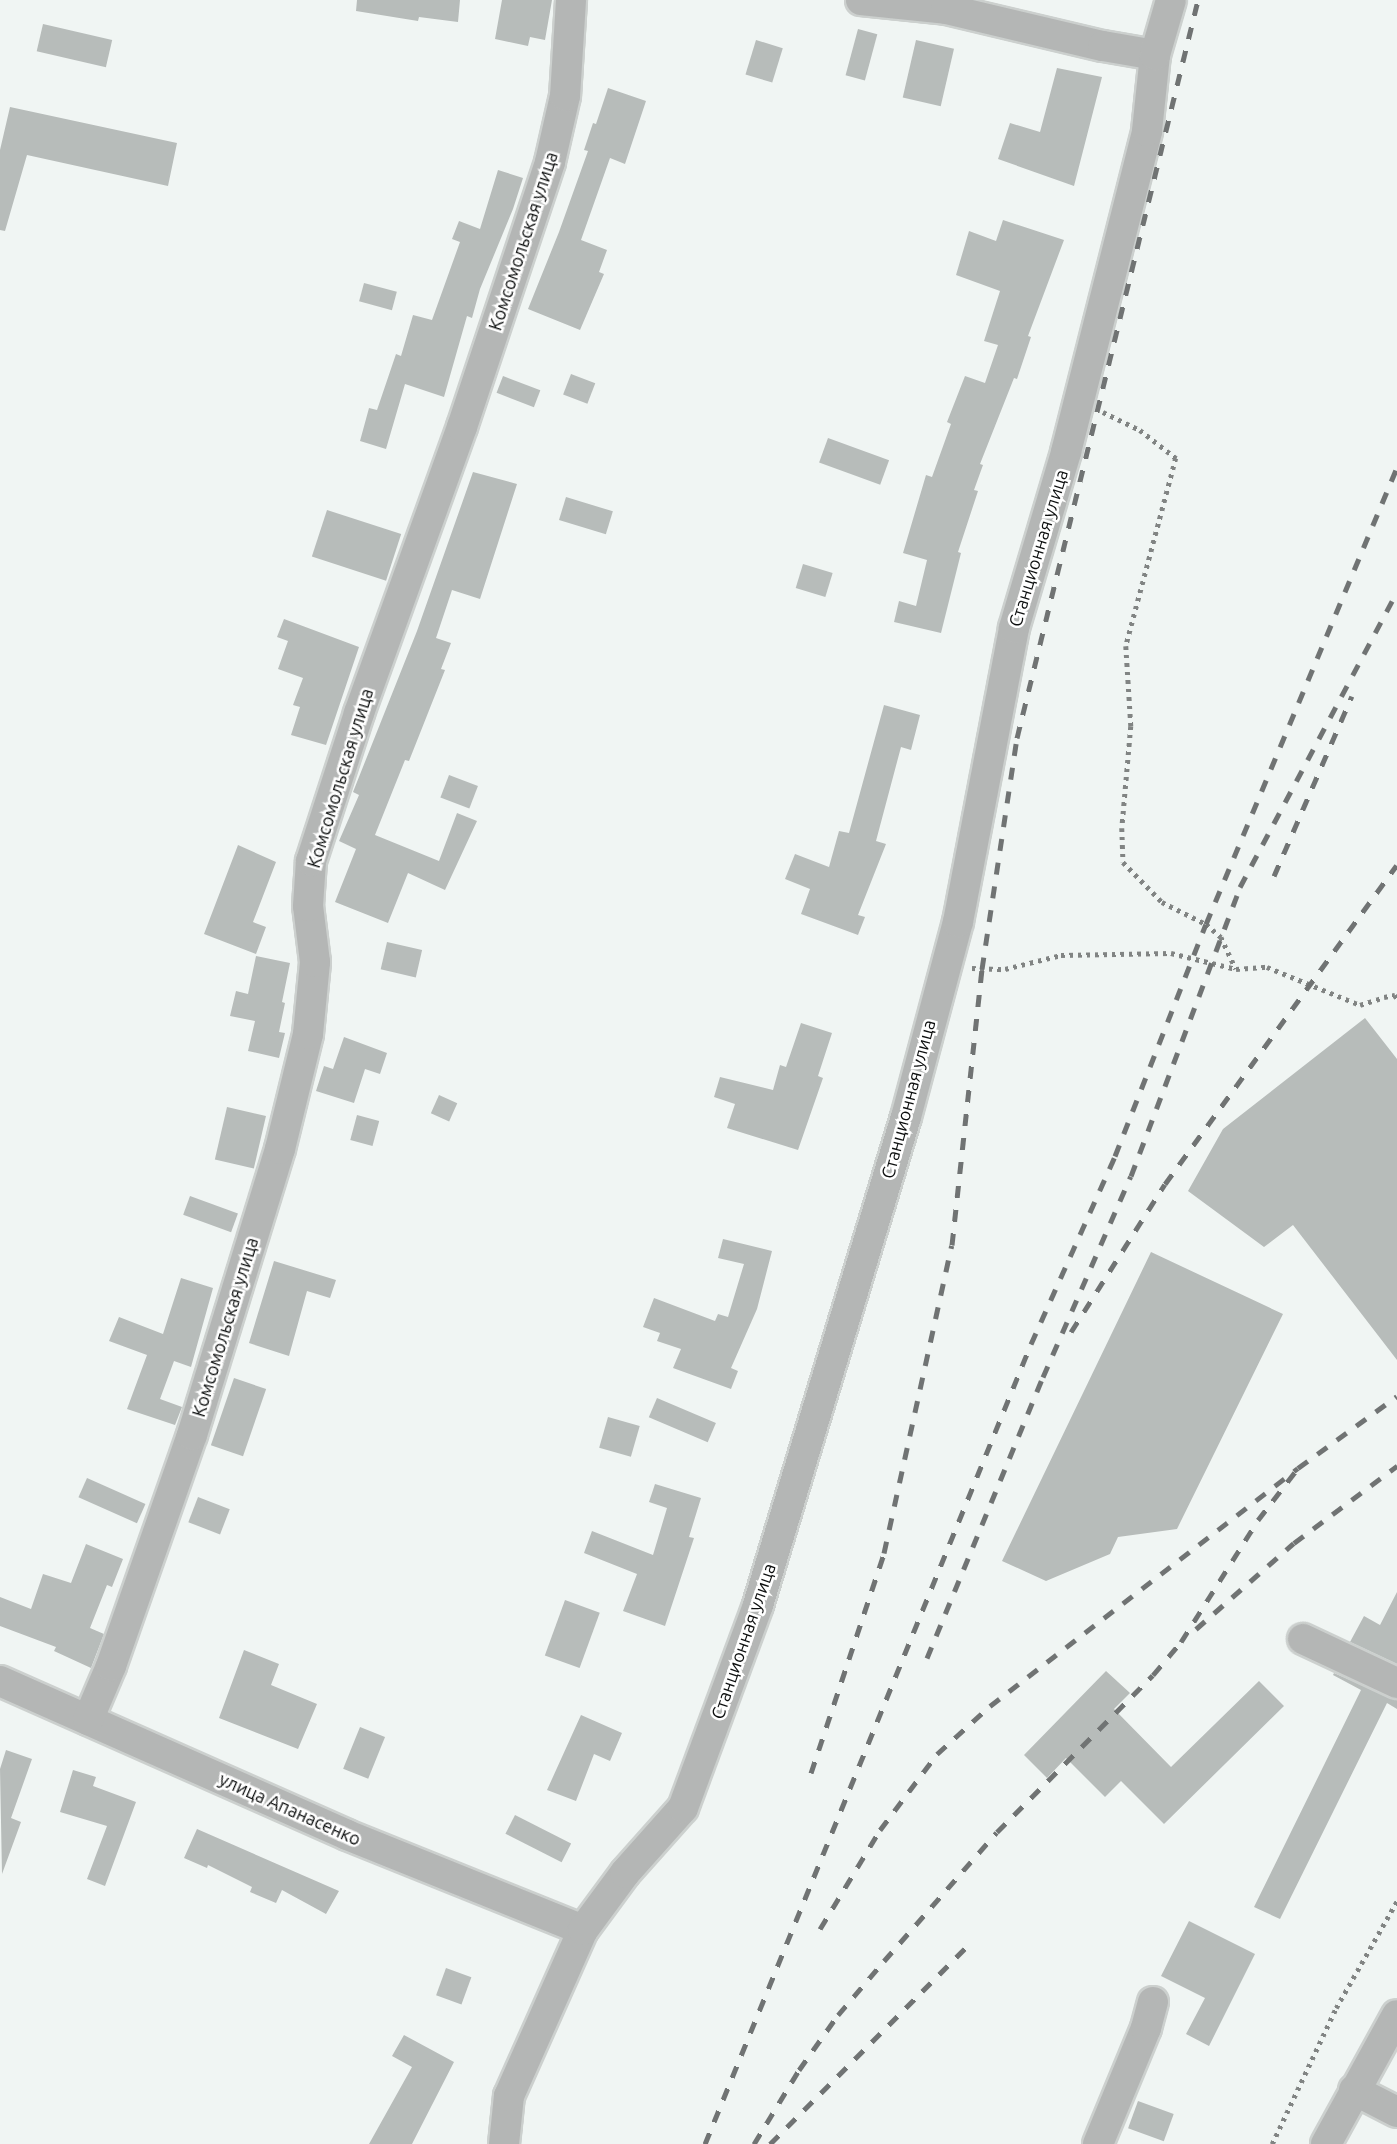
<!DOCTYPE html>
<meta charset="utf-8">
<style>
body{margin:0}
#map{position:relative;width:1397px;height:2144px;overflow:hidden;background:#f0f5f3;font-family:Ubuntu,sans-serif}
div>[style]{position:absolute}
.building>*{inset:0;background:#b7bcba;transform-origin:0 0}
.path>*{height:4.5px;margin-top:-2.25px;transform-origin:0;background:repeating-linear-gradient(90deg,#818483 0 3.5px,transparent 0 8.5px)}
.roads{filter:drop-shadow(2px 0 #ccd0ce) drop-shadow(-2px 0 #ccd0ce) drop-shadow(0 2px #ccd0ce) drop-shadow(0 -2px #ccd0ce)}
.minor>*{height:30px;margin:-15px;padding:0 15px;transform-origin:15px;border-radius:15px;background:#b4b6b5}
.rail>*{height:5px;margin-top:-2.5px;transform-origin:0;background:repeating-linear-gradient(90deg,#707373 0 12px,transparent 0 24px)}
span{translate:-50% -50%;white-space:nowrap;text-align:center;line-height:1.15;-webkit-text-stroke:5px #fff;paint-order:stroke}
.street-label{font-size:18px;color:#0c0e0e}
</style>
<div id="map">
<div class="building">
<div style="clip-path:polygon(357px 0,460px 0,458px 22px,419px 17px,418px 21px,356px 11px)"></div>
<div style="clip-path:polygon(502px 0,552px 0,545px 40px,530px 37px,528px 46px,495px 39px)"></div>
<div style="left:43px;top:24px;width:71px;height:28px;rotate:13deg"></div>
<div style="left:858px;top:29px;width:20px;height:48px;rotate:15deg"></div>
<div style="left:756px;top:40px;width:28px;height:36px;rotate:17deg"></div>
<div style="left:916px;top:40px;width:39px;height:59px;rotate:13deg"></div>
<div style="clip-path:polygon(1057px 68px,1102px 77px,1074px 186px,998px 159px,1010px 123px,1040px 132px)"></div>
<div style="clip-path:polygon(608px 88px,646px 101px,625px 164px,610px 158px,581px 240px,607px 250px,599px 272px,604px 274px,580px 330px,528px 309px,559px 232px,588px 151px,584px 150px,593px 123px,596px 124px)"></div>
<div style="clip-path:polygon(10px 107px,177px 143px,168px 186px,27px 155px,5px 231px,0 230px,0 150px)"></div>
<div style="clip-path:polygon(498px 170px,523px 178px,513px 209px,480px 289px,472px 318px,467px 316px,444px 397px,405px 384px,386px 449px,360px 441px,369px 408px,377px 410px,396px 354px,401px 356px,413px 315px,432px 320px,460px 242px,452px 239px,459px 221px,480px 229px)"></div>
<div style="clip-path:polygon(1003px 220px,1064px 240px,1028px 336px,1031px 337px,1017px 379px,1014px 378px,980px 464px,983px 465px,974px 490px,978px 491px,958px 552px,961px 553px,941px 633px,894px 622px,899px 601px,916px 606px,927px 560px,903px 553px,926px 475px,932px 477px,951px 424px,947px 422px,965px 376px,985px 383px,998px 345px,984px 341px,1000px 291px,956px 275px,969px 231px,996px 241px)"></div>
<div style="left:364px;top:283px;width:34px;height:19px;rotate:15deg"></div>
<div style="left:571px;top:374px;width:26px;height:22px;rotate:21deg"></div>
<div style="left:503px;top:376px;width:40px;height:18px;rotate:21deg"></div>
<div style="left:828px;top:438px;width:65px;height:26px;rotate:20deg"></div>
<div style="clip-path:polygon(473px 472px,517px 484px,480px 599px,452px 590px,436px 638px,451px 643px,441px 669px,445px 670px,409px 761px,405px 760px,375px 835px,439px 861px,457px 813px,477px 821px,445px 890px,408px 873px,388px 923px,335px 902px,356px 849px,339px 841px,359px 795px,353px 792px,417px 631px)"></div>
<div style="left:566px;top:497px;width:49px;height:24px;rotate:17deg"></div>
<div style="left:327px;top:510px;width:78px;height:49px;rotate:18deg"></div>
<div style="left:803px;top:564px;width:31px;height:25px;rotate:17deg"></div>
<div style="clip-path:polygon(284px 619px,359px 647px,326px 745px,291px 735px,300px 707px,293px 705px,303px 678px,278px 669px,288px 641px,277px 637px)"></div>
<div style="clip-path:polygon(884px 705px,920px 715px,911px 750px,901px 747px,876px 841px,886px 844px,858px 915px,865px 917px,858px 935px,801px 914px,810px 889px,785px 879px,795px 854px,829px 867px,839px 831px,849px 833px)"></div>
<div style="left:449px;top:775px;width:31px;height:24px;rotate:21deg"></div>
<div style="clip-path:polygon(238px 845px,276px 862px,253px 922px,266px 927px,256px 954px,204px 934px)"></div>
<div style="left:387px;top:942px;width:36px;height:28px;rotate:13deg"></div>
<div style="clip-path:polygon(256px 956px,290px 963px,282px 1002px,285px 1003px,279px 1032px,285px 1033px,279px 1058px,248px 1051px,255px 1021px,230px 1016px,236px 991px,248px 994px)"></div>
<div style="clip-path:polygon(1365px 1018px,1397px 1059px,1397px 1360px,1293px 1225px,1264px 1247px,1188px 1191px,1223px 1129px)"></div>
<div style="clip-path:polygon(801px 1023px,832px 1033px,818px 1076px,823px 1078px,798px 1150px,727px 1128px,735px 1104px,714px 1097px,720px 1077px,773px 1090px,780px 1065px,786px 1067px)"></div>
<div style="clip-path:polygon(344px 1037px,387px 1053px,380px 1074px,365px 1069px,354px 1103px,316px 1091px,324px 1066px,333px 1069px)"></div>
<div style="left:439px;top:1095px;width:20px;height:20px;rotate:24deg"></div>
<div style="left:227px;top:1107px;width:40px;height:54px;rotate:13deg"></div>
<div style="left:357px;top:1115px;width:23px;height:26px;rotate:15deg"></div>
<div style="left:190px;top:1196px;width:51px;height:20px;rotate:20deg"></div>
<div style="clip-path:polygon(723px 1239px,772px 1251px,757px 1309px,731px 1368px,738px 1371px,731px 1389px,673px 1368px,681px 1349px,657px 1341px,660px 1333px,643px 1327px,654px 1298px,715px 1321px,718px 1314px,728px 1317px,744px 1264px,718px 1258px)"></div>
<div style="clip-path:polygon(1151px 1252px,1283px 1314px,1177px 1529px,1118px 1537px,1110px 1554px,1046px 1581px,1002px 1561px)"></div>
<div style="clip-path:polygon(274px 1261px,336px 1280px,330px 1298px,307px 1291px,289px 1356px,249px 1343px)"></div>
<div style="clip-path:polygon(181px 1278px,213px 1288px,191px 1367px,174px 1361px,160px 1399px,182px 1407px,175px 1425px,127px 1409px,147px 1355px,109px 1341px,119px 1317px,163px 1334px)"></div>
<div style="left:234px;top:1378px;width:34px;height:71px;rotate:19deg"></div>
<div style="left:657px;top:1398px;width:64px;height:21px;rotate:23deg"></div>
<div style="left:608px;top:1417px;width:33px;height:32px;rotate:16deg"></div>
<div style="left:87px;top:1478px;width:64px;height:21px;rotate:24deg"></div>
<div style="clip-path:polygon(655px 1484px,701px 1498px,689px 1537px,694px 1538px,665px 1626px,623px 1611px,637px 1574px,584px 1553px,592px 1531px,653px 1555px,667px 1508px,649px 1502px)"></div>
<div style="left:198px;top:1497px;width:34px;height:27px;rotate:21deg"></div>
<div style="clip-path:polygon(86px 1544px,123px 1559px,112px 1587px,107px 1585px,90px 1628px,104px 1634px,91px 1668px,54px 1651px,56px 1647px,0 1626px,0 1597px,31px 1609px,43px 1574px,71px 1583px)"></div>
<div style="clip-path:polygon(1397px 1592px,1397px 1664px,1350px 1642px,1364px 1616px,1380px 1625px)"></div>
<div style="left:565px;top:1600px;width:37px;height:59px;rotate:20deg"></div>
<div style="clip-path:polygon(244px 1650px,279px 1664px,271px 1685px,317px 1704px,298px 1749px,219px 1718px)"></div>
<div style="clip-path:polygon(1106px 1671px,1130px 1693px,1114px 1709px,1171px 1767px,1259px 1681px,1284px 1706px,1164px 1824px,1121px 1781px,1105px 1797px,1066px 1758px,1047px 1778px,1024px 1755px)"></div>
<div style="clip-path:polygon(1334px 1673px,1397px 1700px,1397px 1709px,1387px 1703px,1280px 1919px,1254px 1907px,1361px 1690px,1333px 1675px)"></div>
<div style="clip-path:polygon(581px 1715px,622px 1733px,610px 1761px,594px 1754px,576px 1801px,547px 1790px)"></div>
<div style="left:360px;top:1727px;width:27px;height:45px;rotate:22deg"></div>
<div style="clip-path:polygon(6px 1750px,32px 1759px,11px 1818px,21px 1822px,2px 1874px,0 1769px)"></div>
<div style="clip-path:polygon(73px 1770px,96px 1777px,93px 1786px,136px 1802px,105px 1886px,87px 1879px,107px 1826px,60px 1812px)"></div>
<div style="left:515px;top:1815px;width:63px;height:21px;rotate:27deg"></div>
<div style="clip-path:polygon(197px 1829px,339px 1891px,326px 1914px,282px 1890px,276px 1903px,250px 1892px,252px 1887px,208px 1865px,207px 1868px,184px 1858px)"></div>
<div style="clip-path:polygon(1189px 1921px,1255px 1954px,1209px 2046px,1186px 2034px,1205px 1998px,1161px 1976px)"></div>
<div style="left:446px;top:1968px;width:27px;height:29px;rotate:20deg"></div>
<div style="clip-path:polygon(404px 2035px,454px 2062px,412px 2144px,369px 2144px,412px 2067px,392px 2056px)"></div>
<div style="left:1138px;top:2101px;width:38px;height:29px;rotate:20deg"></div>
</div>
<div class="path">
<div style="left:1103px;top:412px;width:41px;rotate:25.9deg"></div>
<div style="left:1140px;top:430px;width:46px;rotate:37.9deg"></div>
<div style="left:1176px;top:458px;width:195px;rotate:104.9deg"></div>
<div style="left:1126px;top:646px;width:80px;rotate:86.4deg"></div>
<div style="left:1131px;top:726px;width:102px;rotate:95deg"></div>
<div style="left:1122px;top:828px;width:34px;rotate:88deg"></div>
<div style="left:1123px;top:862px;width:56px;rotate:45.7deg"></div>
<div style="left:1162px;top:902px;width:49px;rotate:26.6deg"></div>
<div style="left:1206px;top:924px;width:20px;rotate:41deg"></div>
<div style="left:1221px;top:937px;width:35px;rotate:65deg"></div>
<div style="left:972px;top:968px;width:33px;rotate:2deg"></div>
<div style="left:1005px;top:969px;width:58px;rotate:-14deg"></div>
<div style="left:1061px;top:955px;width:110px;rotate:-1deg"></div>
<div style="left:1171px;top:953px;width:67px;rotate:13.8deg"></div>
<div style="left:1236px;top:969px;width:31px;rotate:-4deg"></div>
<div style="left:1267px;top:967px;width:100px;rotate:22.2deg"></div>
<div style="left:1360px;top:1005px;width:25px;rotate:-18deg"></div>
<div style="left:1384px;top:997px;width:11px;rotate:-10deg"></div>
<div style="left:1395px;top:995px;width:4px;rotate:56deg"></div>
<div style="left:1272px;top:2144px;width:150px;rotate:-64.8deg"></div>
<div style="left:1336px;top:2008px;width:123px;rotate:-60.3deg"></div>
</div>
<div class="roads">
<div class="minor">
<div style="left:861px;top:0;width:85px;rotate:6deg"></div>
<div style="left:946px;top:9px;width:161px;rotate:13.3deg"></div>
<div style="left:1103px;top:46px;width:53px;rotate:9.8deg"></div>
<div style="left:1303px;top:1639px;width:104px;rotate:25.1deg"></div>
<div style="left:0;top:1681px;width:380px;rotate:23.9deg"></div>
<div style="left:347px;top:1835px;width:254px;rotate:21.9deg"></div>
<div style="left:88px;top:1720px;width:59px;rotate:-66.9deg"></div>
<div style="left:111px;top:1666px;width:245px;rotate:-70.7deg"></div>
<div style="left:192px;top:1435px;width:299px;rotate:-72.9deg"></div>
<div style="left:280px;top:1149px;width:118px;rotate:-76.3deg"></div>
<div style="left:308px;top:1034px;width:72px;rotate:-84.4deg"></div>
<div style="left:315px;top:962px;width:56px;rotate:-97.1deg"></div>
<div style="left:308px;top:906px;width:45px;rotate:-86.2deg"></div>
<div style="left:311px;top:861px;width:156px;rotate:-72deg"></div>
<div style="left:359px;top:713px;width:304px;rotate:-70.2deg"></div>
<div style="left:462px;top:427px;width:279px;rotate:-71.6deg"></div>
<div style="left:550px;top:162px;width:68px;rotate:-77.2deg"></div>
<div style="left:565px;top:96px;width:96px;rotate:-86.4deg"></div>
<div style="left:1354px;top:2090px;width:48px;rotate:27.1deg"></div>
<div style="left:504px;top:2144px;width:48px;rotate:-84.1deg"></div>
<div style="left:509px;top:2096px;width:182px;rotate:-66deg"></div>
<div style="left:583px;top:1930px;width:71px;rotate:-53.6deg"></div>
<div style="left:625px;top:1873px;width:87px;rotate:-48.3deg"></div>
<div style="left:683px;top:1808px;width:216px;rotate:-69.7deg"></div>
<div style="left:758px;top:1605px;width:510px;rotate:-73.13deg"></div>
<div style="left:906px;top:1117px;width:202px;rotate:-75.1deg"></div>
<div style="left:958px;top:922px;width:299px;rotate:-79.2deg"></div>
<div style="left:1014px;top:628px;width:184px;rotate:-73.5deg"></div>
<div style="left:1066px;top:452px;width:331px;rotate:-75.8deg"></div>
<div style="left:1147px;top:131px;width:76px;rotate:-84deg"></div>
<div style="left:1155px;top:55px;width:57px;rotate:-73.8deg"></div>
<div style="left:1098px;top:2144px;width:126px;rotate:-67.5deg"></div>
<div style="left:1146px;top:2028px;width:27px;rotate:-75deg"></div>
<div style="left:1326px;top:2144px;width:147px;rotate:-61.2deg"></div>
</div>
</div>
<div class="rail">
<div style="left:1274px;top:876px;width:196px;rotate:-66.6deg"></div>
<div style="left:1071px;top:1332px;width:175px;rotate:-57.6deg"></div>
<div style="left:1165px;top:1184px;width:394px;rotate:-54deg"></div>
<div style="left:1196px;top:1629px;width:130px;rotate:-41.3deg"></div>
<div style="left:1294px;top:1543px;width:129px;rotate:-36.8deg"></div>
<div style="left:927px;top:1658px;width:304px;rotate:-67.6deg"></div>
<div style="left:1043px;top:1377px;width:219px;rotate:-66.4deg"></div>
<div style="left:1131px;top:1176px;width:309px;rotate:-69.3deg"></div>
<div style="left:1240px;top:887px;width:334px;rotate:-62deg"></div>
<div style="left:811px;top:1773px;width:232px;rotate:-71.6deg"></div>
<div style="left:884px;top:1553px;width:315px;rotate:-77.6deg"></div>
<div style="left:952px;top:1245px;width:278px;rotate:-83.8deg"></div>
<div style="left:982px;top:969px;width:234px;rotate:-81.4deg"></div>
<div style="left:1017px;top:738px;width:760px;rotate:-76.22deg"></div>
<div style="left:820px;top:1929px;width:116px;rotate:-58.8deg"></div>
<div style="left:880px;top:1830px;width:95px;rotate:-53.1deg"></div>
<div style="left:937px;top:1754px;width:72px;rotate:-42.2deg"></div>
<div style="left:990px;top:1706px;width:389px;rotate:-37.7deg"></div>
<div style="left:1298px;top:1468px;width:122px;rotate:-36deg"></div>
<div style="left:705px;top:2144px;width:864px;rotate:-67.83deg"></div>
<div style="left:1031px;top:1344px;width:206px;rotate:-65.9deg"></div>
<div style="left:1115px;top:1156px;width:249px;rotate:-68.6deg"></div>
<div style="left:1206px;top:924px;width:494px;rotate:-67.3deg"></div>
<div style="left:754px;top:2144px;width:87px;rotate:-58.7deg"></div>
<div style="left:799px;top:2070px;width:67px;rotate:-54.7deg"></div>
<div style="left:838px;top:2015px;width:71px;rotate:-49.6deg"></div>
<div style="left:884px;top:1961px;width:171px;rotate:-48.8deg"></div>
<div style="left:997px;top:1832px;width:221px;rotate:-45.2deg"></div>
<div style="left:1153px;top:1675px;width:43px;rotate:-49.7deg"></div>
<div style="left:1181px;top:1642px;width:144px;rotate:-57.7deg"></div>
<div style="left:1258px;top:1520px;width:66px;rotate:-52.4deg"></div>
<div style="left:770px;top:2144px;width:281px;rotate:-45.1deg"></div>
</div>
<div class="street-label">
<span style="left:523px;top:241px;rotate:-72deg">Комсомольская улица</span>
<span style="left:1038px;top:548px;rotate:-73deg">Станционная улица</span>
<span style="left:340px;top:778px;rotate:-73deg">Комсомольская улица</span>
<span style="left:908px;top:1099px;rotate:-75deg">Станционная улица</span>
<span style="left:225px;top:1327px;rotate:-73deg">Комсомольская улица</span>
<span style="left:743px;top:1641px;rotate:-71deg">Станционная улица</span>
<span style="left:290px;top:1809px;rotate:24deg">улица Апанасенко</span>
</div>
</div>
